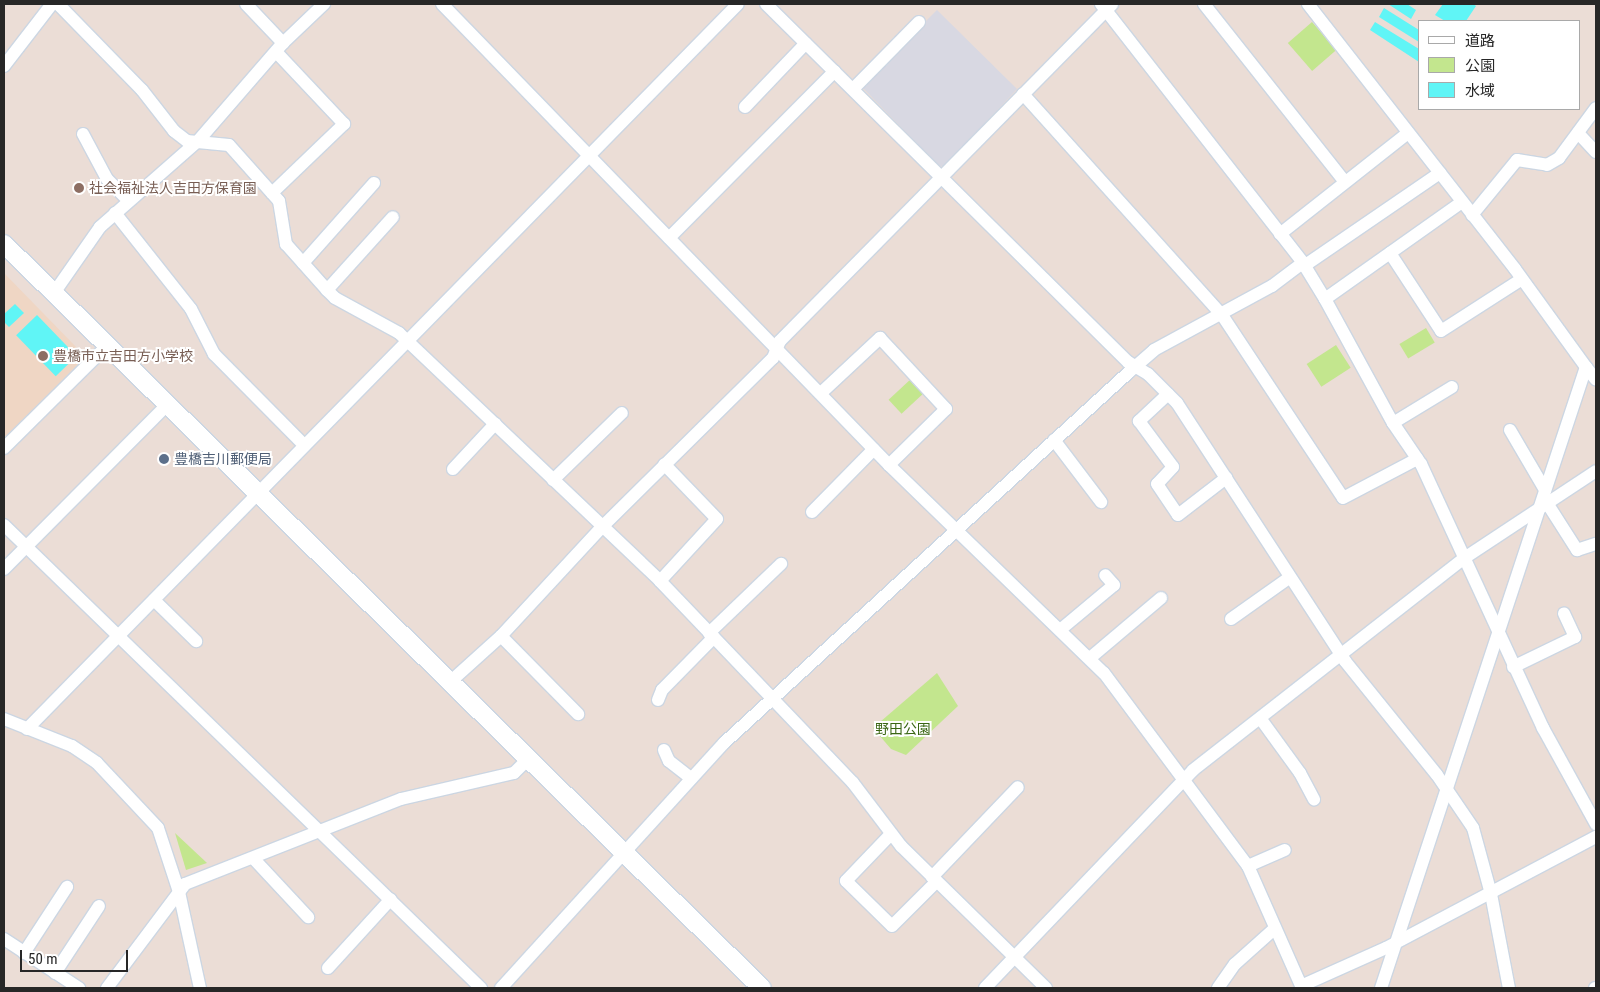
<!DOCTYPE html>
<meta charset="utf-8">
<style>
body{margin:0}
#map{position:relative;width:1600px;height:992px;overflow:hidden;background:#ebddd6;font-family:"Roboto Condensed","Noto Sans JP",sans-serif}
div>[style]{position:absolute}
.industrial>*{inset:0;background:#d8d8e2}
.education>*{inset:0;background:#efd6c4}
.green>*{inset:0;background:#c3e68e;transform-origin:0 0}
.water>*{inset:0;background:#60f5f6;transform-origin:0 0}
.roads{filter:drop-shadow(1px 0 #ccd6e2) drop-shadow(-1px 0 #ccd6e2) drop-shadow(0 1px #ccd6e2) drop-shadow(0 -1px #ccd6e2)}
.street>*{height:12px;margin:-6px;padding:0 6px;transform-origin:6px;border-radius:6px;background:#fff}
.secondary>*{height:18px;margin:-9px;padding:0 9px;transform-origin:9px;border-radius:9px;background:#fff}
.dots>*{width:14px;height:14px;translate:-50% -50%;box-sizing:border-box;border:2px solid #fff;border-radius:50%}
span{translate:-50% -50%;white-space:nowrap;text-align:center;line-height:1.15;-webkit-text-stroke:4px #fff;paint-order:stroke}
.education-label{font-size:14px;color:#785e54}
.left{translate:0 -50%;text-align:left}
.service-label{font-size:14px;color:#4e5e75}
.park-label{font-size:14px;color:#3a6614}
.frame{position:absolute;inset:0;border:5px solid #272727;pointer-events:none}
.legend{position:absolute;left:1418px;top:20px;width:162px;height:90px;box-sizing:border-box;background:#fff;border:1px solid #a9a9a9;margin:0;padding:6px 9px;list-style:none;font-size:15px;color:#272727}
.legend li{display:flex;align-items:center;gap:10px;height:25px}
.legend b{width:25px;border:1px solid #a9a9a9}
.scale{position:absolute;left:20px;top:950px;width:108px;height:22px;box-sizing:border-box;border:2px solid #272727;border-top:0;padding-left:6px;font-size:15px;line-height:18px;white-space:nowrap;color:#272727;-webkit-text-stroke:4px #fff;paint-order:stroke}
</style>
<div id="map">
<div class="industrial">
<div style="clip-path:polygon(937px 10px,1017px 89px,945px 166px,939px 166px,861px 86px)"></div>
</div>
<div class="education">
<div style="clip-path:polygon(4px 273px,81px 352px,82px 360px,4px 440px)"></div>
</div>
<div class="green">
<div style="left:1312px;top:22px;width:37px;height:32px;rotate:49deg"></div>
<div style="left:1426px;top:328px;width:17px;height:31px;rotate:59deg"></div>
<div style="left:1336px;top:345px;width:27px;height:35px;rotate:57deg"></div>
<div style="left:912px;top:378px;width:19px;height:32px;rotate:47deg"></div>
<div style="clip-path:polygon(937px 673px,958px 706px,906px 755px,891px 749px,873px 728px)"></div>
<div style="clip-path:polygon(175px 833px,207px 863px,186px 870px)"></div>
</div>
<div class="water">
<div style="clip-path:polygon(1388px 4px,1407px 4px,1416px 10px,1411px 19px)"></div>
<div style="clip-path:polygon(1443px 4px,1473px 4px,1476px 6px,1466px 21px,1445px 21px,1435px 15px)"></div>
<div style="clip-path:polygon(1384px 8px,1419px 30px,1419px 42px,1379px 17px)"></div>
<div style="clip-path:polygon(1375px 22px,1419px 49px,1419px 62px,1370px 30px)"></div>
<div style="clip-path:polygon(15px 304px,24px 313px,9px 327px,4px 322px,4px 314px)"></div>
<div style="left:37px;top:315px;width:57px;height:29px;rotate:46deg"></div>
</div>
<div class="roads">
<div class="street">
<div style="left:58px;top:4px;width:120px;rotate:45.7deg"></div>
<div style="left:142px;top:90px;width:52px;rotate:52deg"></div>
<div style="left:174px;top:131px;width:16px;rotate:38deg"></div>
<div style="left:187px;top:141px;width:42px;rotate:5.4deg"></div>
<div style="left:229px;top:145px;width:75px;rotate:48.2deg"></div>
<div style="left:279px;top:201px;width:44px;rotate:80.8deg"></div>
<div style="left:286px;top:244px;width:62px;rotate:48.3deg"></div>
<div style="left:327px;top:290px;width:11px;rotate:45deg"></div>
<div style="left:335px;top:298px;width:73px;rotate:28.7deg"></div>
<div style="left:399px;top:333px;width:360px;rotate:43.5deg"></div>
<div style="left:660px;top:581px;width:279px;rotate:46.3deg"></div>
<div style="left:853px;top:783px;width:79px;rotate:52.7deg"></div>
<div style="left:901px;top:846px;width:203px;rotate:44.4deg"></div>
<div style="left:246px;top:4px;width:54px;rotate:46.5deg"></div>
<div style="left:442px;top:4px;width:642px;rotate:45.88deg"></div>
<div style="left:889px;top:465px;width:299px;rotate:44.1deg"></div>
<div style="left:1104px;top:673px;width:241px;rotate:53.3deg"></div>
<div style="left:1248px;top:866px;width:133px;rotate:66.1deg"></div>
<div style="left:766px;top:4px;width:509px;rotate:44.68deg"></div>
<div style="left:1128px;top:362px;width:23px;rotate:31deg"></div>
<div style="left:1148px;top:374px;width:41px;rotate:45deg"></div>
<div style="left:1177px;top:403px;width:308px;rotate:56.9deg"></div>
<div style="left:1345px;top:661px;width:146px;rotate:51.1deg"></div>
<div style="left:1437px;top:775px;width:64px;rotate:55.8deg"></div>
<div style="left:1473px;top:828px;width:68px;rotate:74.7deg"></div>
<div style="left:1491px;top:894px;width:96px;rotate:79.2deg"></div>
<div style="left:1101px;top:4px;width:328px;rotate:52deg"></div>
<div style="left:1303px;top:263px;width:42px;rotate:58.6deg"></div>
<div style="left:1325px;top:299px;width:141px;rotate:61.3deg"></div>
<div style="left:1393px;top:423px;width:50px;rotate:55.7deg"></div>
<div style="left:1421px;top:464px;width:291px;rotate:65.2deg"></div>
<div style="left:1543px;top:728px;width:110px;rotate:61.1deg"></div>
<div style="left:1204px;top:4px;width:227px;rotate:51.6deg"></div>
<div style="left:1308px;top:4px;width:336px;rotate:52deg"></div>
<div style="left:1515px;top:269px;width:121px;rotate:54.1deg"></div>
<div style="left:1586px;top:367px;width:654px;rotate:108.27deg"></div>
<div style="left:4px;top:66px;width:78px;rotate:-52.3deg"></div>
<div style="left:853px;top:89px;width:94px;rotate:-45.4deg"></div>
<div style="left:1023px;top:94px;width:297px;rotate:48deg"></div>
<div style="left:1222px;top:315px;width:219px;rotate:56.5deg"></div>
<div style="left:1343px;top:498px;width:84px;rotate:-27.8deg"></div>
<div style="left:745px;top:107px;width:88px;rotate:-46.4deg"></div>
<div style="left:1578px;top:133px;width:26px;rotate:47deg"></div>
<div style="left:83px;top:134px;width:51px;rotate:61.9deg"></div>
<div style="left:107px;top:179px;width:31px;rotate:45deg"></div>
<div style="left:272px;top:193px;width:100px;rotate:-43.8deg"></div>
<div style="left:344px;top:124px;width:98px;rotate:-133.3deg"></div>
<div style="left:115px;top:213px;width:122px;rotate:51.6deg"></div>
<div style="left:191px;top:309px;width:51px;rotate:62.9deg"></div>
<div style="left:214px;top:354px;width:128px;rotate:45.3deg"></div>
<div style="left:1472px;top:215px;width:71px;rotate:-50.7deg"></div>
<div style="left:1517px;top:160px;width:30px;rotate:9deg"></div>
<div style="left:1547px;top:165px;width:14px;rotate:-30deg"></div>
<div style="left:1559px;top:158px;width:62px;rotate:-53.5deg"></div>
<div style="left:1280px;top:234px;width:163px;rotate:-38.3deg"></div>
<div style="left:669px;top:238px;width:235px;rotate:-45.2deg"></div>
<div style="left:1390px;top:253px;width:93px;rotate:56.8deg"></div>
<div style="left:1441px;top:331px;width:96px;rotate:-32.7deg"></div>
<div style="left:303px;top:263px;width:107px;rotate:-48.4deg"></div>
<div style="left:1304px;top:266px;width:165px;rotate:-34.4deg"></div>
<div style="left:327px;top:290px;width:98px;rotate:-47.9deg"></div>
<div style="left:54px;top:293px;width:80px;rotate:-55.1deg"></div>
<div style="left:100px;top:227px;width:130px;rotate:-41.3deg"></div>
<div style="left:198px;top:141px;width:130px;rotate:-49.1deg"></div>
<div style="left:283px;top:43px;width:57px;rotate:-43.6deg"></div>
<div style="left:1325px;top:299px;width:168px;rotate:-35.3deg"></div>
<div style="left:1586px;top:367px;width:16px;rotate:52deg"></div>
<div style="left:821px;top:393px;width:81px;rotate:-43deg"></div>
<div style="left:880px;top:338px;width:97px;rotate:47.1deg"></div>
<div style="left:946px;top:409px;width:80px;rotate:135.5deg"></div>
<div style="left:1168px;top:394px;width:40px;rotate:137deg"></div>
<div style="left:1139px;top:421px;width:57px;rotate:53.5deg"></div>
<div style="left:1173px;top:467px;width:23px;rotate:133deg"></div>
<div style="left:1157px;top:484px;width:37px;rotate:56deg"></div>
<div style="left:1178px;top:515px;width:61px;rotate:-37.6deg"></div>
<div style="left:1393px;top:423px;width:69px;rotate:-31.4deg"></div>
<div style="left:1510px;top:430px;width:69px;rotate:59.7deg"></div>
<div style="left:1054px;top:440px;width:78px;rotate:52.8deg"></div>
<div style="left:4px;top:448px;width:146px;rotate:-44.7deg"></div>
<div style="left:453px;top:469px;width:62px;rotate:-47deg"></div>
<div style="left:553px;top:480px;width:96px;rotate:-44.2deg"></div>
<div style="left:1547px;top:503px;width:56px;rotate:57.4deg"></div>
<div style="left:1577px;top:550px;width:20px;rotate:-18deg"></div>
<div style="left:812px;top:512px;width:88px;rotate:-45.5deg"></div>
<div style="left:4px;top:525px;width:665px;rotate:44.15deg"></div>
<div style="left:4px;top:569px;width:233px;rotate:-45.2deg"></div>
<div style="left:660px;top:581px;width:84px;rotate:-47.4deg"></div>
<div style="left:717px;top:519px;width:76px;rotate:-133.9deg"></div>
<div style="left:154px;top:600px;width:59px;rotate:44.3deg"></div>
<div style="left:1231px;top:619px;width:72px;rotate:-35.4deg"></div>
<div style="left:1060px;top:630px;width:70px;rotate:-39.8deg"></div>
<div style="left:1114px;top:585px;width:13px;rotate:-132deg"></div>
<div style="left:709px;top:633px;width:100px;rotate:-43.8deg"></div>
<div style="left:501px;top:636px;width:110px;rotate:45.4deg"></div>
<div style="left:1090px;top:658px;width:93px;rotate:-40.2deg"></div>
<div style="left:1513px;top:667px;width:69px;rotate:-25.8deg"></div>
<div style="left:1575px;top:637px;width:26px;rotate:-115deg"></div>
<div style="left:450px;top:682px;width:69px;rotate:-42deg"></div>
<div style="left:501px;top:636px;width:149px;rotate:-47.2deg"></div>
<div style="left:602px;top:527px;width:240px;rotate:-44.7deg"></div>
<div style="left:773px;top:358px;width:18px;rotate:-68deg"></div>
<div style="left:780px;top:341px;width:473px;rotate:-45.4deg"></div>
<div style="left:658px;top:700px;width:11px;rotate:-68deg"></div>
<div style="left:662px;top:690px;width:74px;rotate:-45.5deg"></div>
<div style="left:1260px;top:718px;width:68px;rotate:54deg"></div>
<div style="left:1300px;top:773px;width:30px;rotate:62deg"></div>
<div style="left:4px;top:719px;width:73px;rotate:21.7deg"></div>
<div style="left:72px;top:746px;width:30px;rotate:34deg"></div>
<div style="left:97px;top:763px;width:89px;rotate:46.8deg"></div>
<div style="left:158px;top:828px;width:67px;rotate:71.8deg"></div>
<div style="left:179px;top:892px;width:98px;rotate:77.7deg"></div>
<div style="left:27px;top:729px;width:1015px;rotate:-45.56deg"></div>
<div style="left:664px;top:750px;width:12px;rotate:66deg"></div>
<div style="left:669px;top:761px;width:28px;rotate:38deg"></div>
<div style="left:891px;top:834px;width:65px;rotate:133.8deg"></div>
<div style="left:846px;top:881px;width:64px;rotate:44.4deg"></div>
<div style="left:892px;top:926px;width:62px;rotate:-45deg"></div>
<div style="left:253px;top:858px;width:81px;rotate:47deg"></div>
<div style="left:1248px;top:866px;width:40px;rotate:-23.4deg"></div>
<div style="left:932px;top:877px;width:124px;rotate:-46.3deg"></div>
<div style="left:4px;top:939px;width:90px;rotate:33.2deg"></div>
<div style="left:24px;top:953px;width:79px;rotate:-56.9deg"></div>
<div style="left:328px;top:968px;width:93px;rotate:-47.6deg"></div>
<div style="left:55px;top:973px;width:80px;rotate:-56.7deg"></div>
<div style="left:1301px;top:986px;width:93px;rotate:-24.1deg"></div>
<div style="left:1386px;top:948px;width:238px;rotate:-27.9deg"></div>
<div style="left:107px;top:988px;width:130px;rotate:-53.1deg"></div>
<div style="left:185px;top:884px;width:232px;rotate:-21.5deg"></div>
<div style="left:401px;top:799px;width:116px;rotate:-13deg"></div>
<div style="left:514px;top:773px;width:21px;rotate:-45deg"></div>
<div style="left:501px;top:988px;width:331px;rotate:-47.7deg"></div>
<div style="left:724px;top:743px;width:549px;rotate:-42.49deg"></div>
<div style="left:1129px;top:372px;width:33px;rotate:-41deg"></div>
<div style="left:1154px;top:350px;width:134px;rotate:-28.5deg"></div>
<div style="left:1272px;top:286px;width:39px;rotate:-37deg"></div>
<div style="left:985px;top:988px;width:301px;rotate:-46.3deg"></div>
<div style="left:1193px;top:770px;width:343px;rotate:-38deg"></div>
<div style="left:1463px;top:559px;width:159px;rotate:-33.5deg"></div>
<div style="left:1218px;top:988px;width:29px;rotate:-55deg"></div>
<div style="left:1235px;top:964px;width:51px;rotate:-41.8deg"></div>
<div style="left:1595px;top:988px;width:1px"></div>
</div>
<div class="secondary">
<div style="left:4px;top:244px;width:1062px;rotate:44.47deg"></div>
</div>
</div>
<div class="dots">
<div style="left:79px;top:188px;background:#8d6e63"></div>
<div style="left:43px;top:356px;background:#8d6e63"></div>
<div style="left:164px;top:459px;background:#5c6f8a"></div>
</div>
<div class="education-label">
<span class="left" style="left:89px;top:188px">社会福祉法人吉田方保育園</span>
<span class="left" style="left:53px;top:356px">豊橋市立吉田方小学校</span>
</div>
<div class="service-label">
<span class="left" style="left:174px;top:459px">豊橋吉川郵便局</span>
</div>
<div class="park-label">
<span style="left:903px;top:729px">野田公園</span>
</div>
<div class="frame"></div>
<ul class="legend">
<li><b style="height:6px;background:#fff"></b>道路</li>
<li><b style="height:14px;background:#c3e68e"></b>公園</li>
<li><b style="height:14px;background:#60f5f6"></b>水域</li>
</ul>
<div class="scale">50 m</div>
</div>
